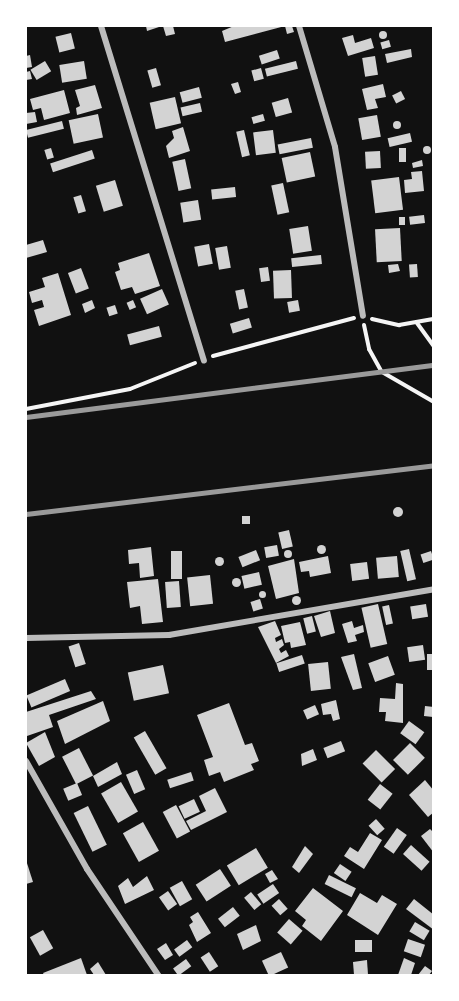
<!DOCTYPE html>
<style>
body{margin:0}
#map{position:relative;width:459px;height:1001px;overflow:hidden;background:#111;font-family:Jost,sans-serif}
div>[style]{position:absolute}
.building>*{inset:0;background:#d3d3d3;transform-origin:0 0}
.round{border-radius:50%}
.path>*{height:4px;margin:-2px;padding:0 2px;transform-origin:2px;border-radius:2px;background:#f5f5f5}
.minor>*{height:6px;margin:-3px;padding:0 3px;transform-origin:3px;border-radius:3px;background:#bcbcbc}
.rail>*{height:4.5px;margin:-2.25px;padding:0 2.25px;transform-origin:2.25px;border-radius:2.25px;background:#9a9a9a}
span{translate:-50% -50%;white-space:nowrap;text-align:center;line-height:1.15;-webkit-text-stroke:4.5px #fff;paint-order:stroke}
.frame{position:absolute;inset:0;border:27px solid #fff;pointer-events:none}
</style>
<div id="map">
<div class="building">
<div style="clip-path:polygon(146px 26px,162px 26px,147px 31px)"></div>
<div style="clip-path:polygon(163px 26px,173px 26px,175px 34px,166px 36px)"></div>
<div style="clip-path:polygon(234px 26px,292px 26px,294px 32px,287px 34px,285px 26px,225px 42px,222px 31px)"></div>
<div class="round" style="left:379px;top:31px;width:8px;height:8px"></div>
<div style="left:71px;top:33px;width:16px;height:16px;rotate:76deg"></div>
<div style="clip-path:polygon(353px 35px,355px 43px,371px 38px,374px 48px,348px 56px,342px 38px)"></div>
<div style="left:389px;top:40px;width:7px;height:9px;rotate:74deg"></div>
<div style="clip-path:polygon(411px 49px,412px 57px,387px 63px,385px 54px)"></div>
<div style="left:277px;top:50px;width:9px;height:19px;rotate:72deg"></div>
<div style="clip-path:polygon(30px 55px,32px 67px,26px 68px,26px 56px)"></div>
<div style="left:375px;top:56px;width:19px;height:13px;rotate:81deg"></div>
<div style="left:45px;top:61px;width:12px;height:17px;rotate:59deg"></div>
<div style="left:84px;top:61px;width:18px;height:25px;rotate:81deg"></div>
<div style="left:296px;top:61px;width:8px;height:32px;rotate:76deg"></div>
<div style="left:156px;top:68px;width:18px;height:9px;rotate:74deg"></div>
<div style="left:261px;top:68px;width:11px;height:10px;rotate:75deg"></div>
<div style="clip-path:polygon(30px 71px,32px 79px,26px 80px,26px 72px)"></div>
<div style="clip-path:polygon(238px 82px,241px 92px,235px 94px,231px 84px)"></div>
<div style="clip-path:polygon(383px 84px,386px 97px,375px 99px,378px 108px,367px 110px,362px 89px)"></div>
<div style="clip-path:polygon(95px 85px,102px 108px,77px 115px,76px 108px,80px 106px,75px 90px)"></div>
<div style="left:199px;top:87px;width:11px;height:20px;rotate:75deg"></div>
<div style="clip-path:polygon(64px 90px,70px 113px,44px 120px,41px 108px,33px 110px,30px 99px)"></div>
<div style="left:401px;top:91px;width:9px;height:10px;rotate:63deg"></div>
<div style="left:175px;top:97px;width:27px;height:26px;rotate:77deg"></div>
<div style="left:288px;top:98px;width:15px;height:17px;rotate:74deg"></div>
<div style="left:200px;top:103px;width:9px;height:20px;rotate:77deg"></div>
<div style="clip-path:polygon(35px 112px,37px 122px,26px 124px,26px 113px)"></div>
<div style="left:98px;top:114px;width:24px;height:30px;rotate:78deg"></div>
<div style="left:263px;top:114px;width:7px;height:12px;rotate:74deg"></div>
<div style="left:377px;top:115px;width:22px;height:19px;rotate:80deg"></div>
<div class="round" style="left:393px;top:121px;width:8px;height:8px"></div>
<div style="left:62px;top:121px;width:8px;height:37px;rotate:76deg"></div>
<div style="clip-path:polygon(183px 127px,190px 151px,169px 158px,166px 146px,174px 138px,172px 131px)"></div>
<div style="left:244px;top:130px;width:26px;height:8px;rotate:77deg"></div>
<div style="left:273px;top:130px;width:23px;height:20px;rotate:83deg"></div>
<div style="left:410px;top:133px;width:9px;height:23px;rotate:77deg"></div>
<div style="left:311px;top:138px;width:10px;height:34px;rotate:79deg"></div>
<div class="round" style="left:423px;top:146px;width:8px;height:8px"></div>
<div style="left:51px;top:148px;width:10px;height:7px;rotate:73deg"></div>
<div style="left:399px;top:148px;width:7px;height:14px"></div>
<div style="left:92px;top:150px;width:9px;height:44px;rotate:72deg"></div>
<div style="left:380px;top:151px;width:17px;height:15px;rotate:87deg"></div>
<div style="left:310px;top:152px;width:25px;height:29px;rotate:78deg"></div>
<div style="left:185px;top:159px;width:30px;height:13px;rotate:78deg"></div>
<div style="clip-path:polygon(422px 160px,423px 166px,413px 168px,412px 163px)"></div>
<div style="clip-path:polygon(422px 171px,424px 191px,405px 193px,404px 180px,412px 179px,411px 172px)"></div>
<div style="left:399px;top:177px;width:33px;height:28px;rotate:83deg"></div>
<div style="left:115px;top:180px;width:27px;height:20px;rotate:73deg"></div>
<div style="left:283px;top:183px;width:30px;height:12px;rotate:78deg"></div>
<div style="left:235px;top:187px;width:10px;height:24px;rotate:84deg"></div>
<div style="left:81px;top:195px;width:17px;height:8px;rotate:73deg"></div>
<div style="left:198px;top:200px;width:20px;height:18px;rotate:81deg"></div>
<div style="left:424px;top:215px;width:8px;height:15px;rotate:83deg"></div>
<div style="left:399px;top:217px;width:6px;height:8px"></div>
<div style="left:308px;top:226px;width:25px;height:19px;rotate:81deg"></div>
<div style="left:400px;top:228px;width:33px;height:25px;rotate:87deg"></div>
<div style="clip-path:polygon(43px 240px,47px 252px,26px 258px,26px 245px)"></div>
<div style="left:209px;top:244px;width:20px;height:15px;rotate:79deg"></div>
<div style="left:227px;top:246px;width:22px;height:12px;rotate:80deg"></div>
<div style="clip-path:polygon(149px 253px,160px 286px,135px 294px,132px 287px,121px 290px,115px 272px,120px 270px,118px 263px)"></div>
<div style="left:321px;top:255px;width:9px;height:30px;rotate:84deg"></div>
<div style="clip-path:polygon(398px 264px,400px 271px,389px 273px,388px 265px)"></div>
<div style="left:417px;top:264px;width:13px;height:8px;rotate:86deg"></div>
<div style="left:268px;top:267px;width:14px;height:9px;rotate:82deg"></div>
<div style="left:81px;top:268px;width:22px;height:14px;rotate:69deg"></div>
<div style="left:291px;top:270px;width:28px;height:18px;rotate:88deg"></div>
<div style="clip-path:polygon(58px 273px,71px 315px,39px 326px,34px 310px,44px 307px,42px 300px,32px 303px,29px 292px,45px 287px,42px 278px)"></div>
<div style="left:162px;top:289px;width:17px;height:24px;rotate:66deg"></div>
<div style="left:244px;top:289px;width:19px;height:9px;rotate:78deg"></div>
<div style="clip-path:polygon(92px 300px,95px 308px,85px 313px,82px 304px)"></div>
<div style="left:133px;top:300px;width:8px;height:7px;rotate:67deg"></div>
<div style="left:298px;top:300px;width:11px;height:11px;rotate:80deg"></div>
<div style="left:115px;top:305px;width:9px;height:9px;rotate:72deg"></div>
<div style="left:249px;top:318px;width:10px;height:20px;rotate:73deg"></div>
<div style="left:159px;top:326px;width:11px;height:33px;rotate:75deg"></div>
<div class="round" style="left:393px;top:507px;width:10px;height:10px"></div>
<div style="left:242px;top:516px;width:8px;height:8px"></div>
<div style="left:289px;top:530px;width:17px;height:11px;rotate:77deg"></div>
<div class="round" style="left:316.5px;top:544.5px;width:9px;height:9px"></div>
<div style="left:277px;top:545px;width:11px;height:13px;rotate:80deg"></div>
<div style="clip-path:polygon(151px 547px,154px 576px,140px 578px,139px 563px,129px 564px,128px 550px)"></div>
<div style="left:409px;top:549px;width:31px;height:9px;rotate:77deg"></div>
<div style="left:256px;top:550px;width:11px;height:19px;rotate:68deg"></div>
<div class="round" style="left:284px;top:550px;width:8px;height:8px"></div>
<div style="left:171px;top:551px;width:11px;height:28px"></div>
<div style="left:431px;top:551px;width:9px;height:11px;rotate:72deg"></div>
<div style="clip-path:polygon(328px 556px,331px 573px,310px 577px,309px 571px,301px 572px,299px 562px)"></div>
<div style="left:397px;top:556px;width:21px;height:21px;rotate:85deg"></div>
<div class="round" style="left:214.5px;top:556.5px;width:9px;height:9px"></div>
<div style="clip-path:polygon(294px 559px,299px 593px,276px 599px,268px 566px)"></div>
<div style="left:367px;top:562px;width:17px;height:17px;rotate:83deg"></div>
<div style="left:259px;top:572px;width:13px;height:18px;rotate:77deg"></div>
<div style="left:210px;top:575px;width:29px;height:23px;rotate:84deg"></div>
<div class="round" style="left:231.5px;top:577.5px;width:9px;height:9px"></div>
<div style="clip-path:polygon(158px 579px,163px 622px,142px 624px,140px 606px,130px 608px,127px 582px)"></div>
<div style="left:179px;top:581px;width:26px;height:14px;rotate:86deg"></div>
<div class="round" style="left:258.5px;top:590.5px;width:7px;height:7px"></div>
<div class="round" style="left:291.5px;top:595.5px;width:9px;height:9px"></div>
<div style="left:260px;top:599px;width:10px;height:10px;rotate:73deg"></div>
<div style="left:378px;top:604px;width:41px;height:17px;rotate:77deg"></div>
<div style="left:426px;top:604px;width:13px;height:16px;rotate:81deg"></div>
<div style="left:389px;top:605px;width:19px;height:7px;rotate:78deg"></div>
<div style="clip-path:polygon(330px 611px,335px 633px,321px 637px,314px 616px)"></div>
<div style="left:312px;top:616px;width:16px;height:9px;rotate:76deg"></div>
<div style="clip-path:polygon(275px 621px,281px 635px,275px 638px,276px 642px,282px 639px,284px 645px,279px 649px,281px 653px,286px 650px,289px 656px,276px 663px,258px 627px)"></div>
<div style="clip-path:polygon(352px 621px,354px 628px,363px 625px,364px 632px,355px 635px,357px 641px,348px 643px,342px 624px)"></div>
<div style="clip-path:polygon(300px 622px,306px 645px,291px 648px,290px 642px,285px 643px,281px 626px)"></div>
<div style="left:79px;top:643px;width:22px;height:11px;rotate:72deg"></div>
<div style="left:423px;top:645px;width:15px;height:16px;rotate:82deg"></div>
<div style="clip-path:polygon(354px 654px,362px 688px,353px 690px,341px 657px)"></div>
<div style="left:427px;top:654px;width:7px;height:16px"></div>
<div style="left:302px;top:655px;width:9px;height:27px;rotate:72deg"></div>
<div style="left:388px;top:656px;width:20px;height:21px;rotate:70deg"></div>
<div style="left:328px;top:662px;width:27px;height:20px;rotate:84deg"></div>
<div style="left:163px;top:665px;width:29px;height:36px;rotate:78deg"></div>
<div style="left:65px;top:679px;width:13px;height:42px;rotate:67deg"></div>
<div style="clip-path:polygon(396px 683px,403px 684px,403px 723px,385px 721px,386px 712px,379px 712px,380px 698px,395px 699px)"></div>
<div style="clip-path:polygon(91px 691px,96px 699px,49px 715px,53px 727px,27px 736px,26px 712px)"></div>
<div style="clip-path:polygon(336px 700px,340px 719px,333px 721px,331px 714px,323px 715px,321px 704px)"></div>
<div style="clip-path:polygon(103px 701px,110px 721px,65px 744px,57px 721px)"></div>
<div style="clip-path:polygon(229px 703px,245px 745px,252px 743px,259px 761px,251px 764px,254px 770px,224px 782px,220px 772px,209px 776px,204px 760px,213px 757px,197px 715px)"></div>
<div style="left:315px;top:705px;width:10px;height:13px;rotate:66deg"></div>
<div style="left:425px;top:706px;width:9px;height:10px;rotate:6deg"></div>
<div style="left:409px;top:721px;width:19px;height:15px;rotate:36deg"></div>
<div style="left:145px;top:731px;width:43px;height:13px;rotate:60deg"></div>
<div style="clip-path:polygon(45px 732px,55px 757px,39px 766px,26px 743px)"></div>
<div style="left:341px;top:741px;width:11px;height:19px;rotate:68deg"></div>
<div style="left:410px;top:743px;width:21px;height:24px;rotate:45deg"></div>
<div style="left:79px;top:748px;width:31px;height:19px;rotate:63deg"></div>
<div style="clip-path:polygon(313px 749px,317px 760px,302px 766px,301px 754px)"></div>
<div style="left:376px;top:750px;width:27px;height:19px;rotate:45deg"></div>
<div style="clip-path:polygon(117px 762px,122px 774px,98px 787px,93px 776px)"></div>
<div style="left:137px;top:770px;width:21px;height:12px;rotate:67deg"></div>
<div style="left:191px;top:772px;width:9px;height:25px;rotate:72deg"></div>
<div style="clip-path:polygon(425px 780px,434px 791px,434px 812px,428px 817px,409px 795px)"></div>
<div style="left:121px;top:782px;width:34px;height:23px;rotate:60deg"></div>
<div style="left:77px;top:783px;width:13px;height:15px;rotate:67deg"></div>
<div style="left:380px;top:784px;width:16px;height:20px;rotate:38deg"></div>
<div style="clip-path:polygon(215px 788px,227px 812px,191px 830px,186px 821px,206px 811px,199px 796px)"></div>
<div style="left:194px;top:799px;width:14px;height:17px;rotate:65deg"></div>
<div style="left:176px;top:805px;width:30px;height:15px;rotate:62deg"></div>
<div style="left:88px;top:806px;width:43px;height:16px;rotate:64deg"></div>
<div style="left:376px;top:819px;width:13px;height:10px;rotate:48deg"></div>
<div style="left:143px;top:822px;width:33px;height:23px;rotate:61deg"></div>
<div style="left:397px;top:828px;width:12px;height:23px;rotate:35deg"></div>
<div style="clip-path:polygon(430px 829px,434px 833px,434px 853px,421px 836px)"></div>
<div style="clip-path:polygon(370px 833px,382px 840px,364px 869px,344px 856px,350px 847px,358px 852px)"></div>
<div style="left:411px;top:845px;width:25px;height:12px;rotate:42deg"></div>
<div style="clip-path:polygon(305px 846px,313px 854px,299px 873px,292px 867px)"></div>
<div style="left:256px;top:848px;width:23px;height:34px;rotate:59deg"></div>
<div style="clip-path:polygon(26px 860px,33px 882px,26px 884px)"></div>
<div style="left:340px;top:864px;width:14px;height:11px;rotate:34deg"></div>
<div style="left:220px;top:869px;width:20px;height:29px;rotate:57deg"></div>
<div style="clip-path:polygon(272px 870px,278px 879px,270px 883px,265px 874px)"></div>
<div style="left:329px;top:875px;width:30px;height:10px;rotate:26deg"></div>
<div style="clip-path:polygon(147px 876px,154px 890px,125px 904px,118px 886px,128px 878px,133px 887px)"></div>
<div style="left:182px;top:881px;width:21px;height:14px;rotate:61deg"></div>
<div style="left:273px;top:884px;width:11px;height:19px;rotate:56deg"></div>
<div style="clip-path:polygon(313px 888px,343px 911px,321px 941px,302px 926px,306px 920px,295px 911px)"></div>
<div style="left:168px;top:891px;width:16px;height:11px;rotate:55deg"></div>
<div style="left:251px;top:892px;width:16px;height:9px;rotate:50deg"></div>
<div style="clip-path:polygon(360px 893px,377px 903px,382px 895px,397px 904px,378px 935px,347px 915px)"></div>
<div style="left:279px;top:899px;width:13px;height:10px;rotate:48deg"></div>
<div style="clip-path:polygon(414px 899px,434px 915px,434px 930px,406px 909px)"></div>
<div style="left:233px;top:907px;width:11px;height:19px;rotate:52deg"></div>
<div style="clip-path:polygon(198px 912px,211px 933px,197px 942px,189px 925px,193px 922px,190px 917px)"></div>
<div style="left:289px;top:919px;width:18px;height:18px;rotate:41deg"></div>
<div style="left:415px;top:922px;width:17px;height:11px;rotate:31deg"></div>
<div style="clip-path:polygon(256px 925px,261px 941px,243px 950px,237px 934px)"></div>
<div style="left:43px;top:930px;width:21px;height:15px;rotate:61deg"></div>
<div style="left:408px;top:939px;width:18px;height:13px;rotate:19deg"></div>
<div style="left:187px;top:940px;width:9px;height:16px;rotate:54deg"></div>
<div style="left:355px;top:940px;width:17px;height:12px"></div>
<div style="clip-path:polygon(166px 943px,173px 955px,165px 960px,157px 949px)"></div>
<div style="left:209px;top:952px;width:17px;height:10px;rotate:57deg"></div>
<div style="left:281px;top:952px;width:17px;height:21px;rotate:65deg"></div>
<div style="clip-path:polygon(81px 958px,87px 975px,44px 975px,43px 973px)"></div>
<div style="clip-path:polygon(404px 958px,415px 963px,411px 975px,398px 975px)"></div>
<div style="left:186px;top:959px;width:9px;height:16px;rotate:54deg"></div>
<div style="clip-path:polygon(367px 960px,368px 975px,354px 975px,353px 962px)"></div>
<div style="clip-path:polygon(98px 962px,106px 975px,94px 975px,90px 969px)"></div>
<div style="clip-path:polygon(425px 966px,432px 971px,429px 975px,418px 975px)"></div>
</div>
<div class="path">
<div style="left:372px;top:319px;width:28px;rotate:13deg"></div>
<div style="left:399px;top:325px;width:36px;rotate:-10deg"></div>
<div style="left:417px;top:323px;width:29px;rotate:54deg"></div>
<div style="left:364px;top:325px;width:25px;rotate:78deg"></div>
<div style="left:369px;top:349px;width:26px;rotate:61deg"></div>
<div style="left:382px;top:372px;width:60px;rotate:30deg"></div>
<div style="left:213px;top:356px;width:146px;rotate:-15.1deg"></div>
<div style="left:26px;top:409px;width:106px;rotate:-10.9deg"></div>
<div style="left:130px;top:389px;width:70px;rotate:-21.8deg"></div>
</div>
<div class="minor">
<div style="left:101px;top:26px;width:350px;rotate:72.9deg"></div>
<div style="left:299px;top:26px;width:126px;rotate:73.4deg"></div>
<div style="left:335px;top:147px;width:171px;rotate:80.6deg"></div>
<div style="left:26px;top:638px;width:143px;rotate:-1.2deg"></div>
<div style="left:169px;top:635px;width:269px;rotate:-9.8deg"></div>
<div style="left:26px;top:761px;width:124px;rotate:60.5deg"></div>
<div style="left:87px;top:869px;width:129px;rotate:56.1deg"></div>
</div>
<div class="rail">
<div style="left:26px;top:417px;width:411px;rotate:-7.3deg"></div>
<div style="left:26px;top:514px;width:411px;rotate:-6.8deg"></div>
</div>
<div class="frame"></div>
</div>
